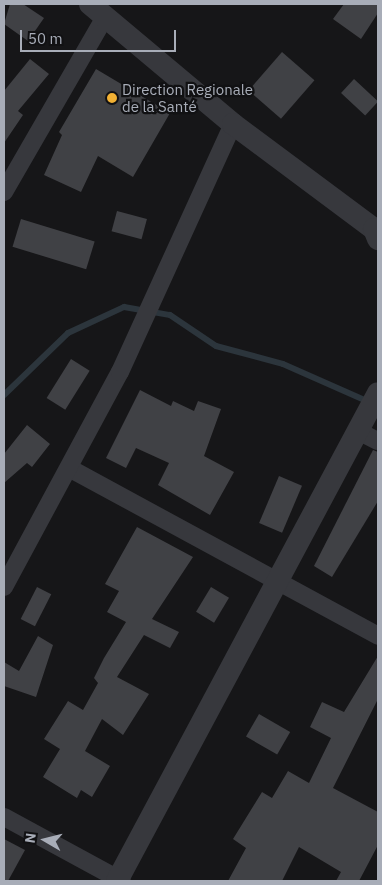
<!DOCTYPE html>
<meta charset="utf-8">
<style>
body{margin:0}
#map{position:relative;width:382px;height:885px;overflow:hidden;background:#161618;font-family:"IBM Plex Sans",sans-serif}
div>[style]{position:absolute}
.stream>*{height:6px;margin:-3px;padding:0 3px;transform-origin:3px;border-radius:3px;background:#2c353c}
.building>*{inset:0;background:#404145;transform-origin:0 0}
.minor>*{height:18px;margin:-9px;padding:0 9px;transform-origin:9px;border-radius:9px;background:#37383d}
.tertiary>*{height:22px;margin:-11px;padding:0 11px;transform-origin:11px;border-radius:11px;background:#37383d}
.dots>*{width:14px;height:14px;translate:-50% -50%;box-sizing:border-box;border:2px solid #111113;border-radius:50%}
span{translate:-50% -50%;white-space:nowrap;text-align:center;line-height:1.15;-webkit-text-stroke:4.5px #111113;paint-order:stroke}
.poi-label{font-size:15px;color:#a8adb8}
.left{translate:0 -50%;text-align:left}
.frame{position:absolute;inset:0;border:5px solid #a8adb8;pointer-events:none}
.north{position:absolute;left:20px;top:815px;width:50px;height:50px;-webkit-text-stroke:4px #111113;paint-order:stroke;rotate:278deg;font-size:14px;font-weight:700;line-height:20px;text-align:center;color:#a8adb8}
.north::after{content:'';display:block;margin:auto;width:18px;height:22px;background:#a8adb8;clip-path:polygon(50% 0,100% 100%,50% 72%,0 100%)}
.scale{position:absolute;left:20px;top:30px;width:156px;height:22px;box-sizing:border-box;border:2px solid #a8adb8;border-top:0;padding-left:6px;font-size:15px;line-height:18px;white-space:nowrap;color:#a8adb8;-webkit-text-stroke:4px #111113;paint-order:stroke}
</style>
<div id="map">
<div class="stream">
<div style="left:4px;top:395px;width:89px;rotate:-44.1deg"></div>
<div style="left:68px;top:333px;width:62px;rotate:-24.9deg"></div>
<div style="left:124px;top:307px;width:47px;rotate:9.9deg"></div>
<div style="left:170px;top:315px;width:55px;rotate:34deg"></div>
<div style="left:216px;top:346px;width:69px;rotate:15deg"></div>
<div style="left:283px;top:364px;width:94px;rotate:23.8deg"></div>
</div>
<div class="building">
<div style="clip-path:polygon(10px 4px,23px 4px,44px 18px,28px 41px,4px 24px)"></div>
<div style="clip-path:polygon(344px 4px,378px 4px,378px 13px,361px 39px,333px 19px)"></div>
<div style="left:282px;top:52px;width:43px;height:51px;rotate:41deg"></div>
<div style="clip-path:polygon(30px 59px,49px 74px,18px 111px,23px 115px,4px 143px,4px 91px)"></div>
<div style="clip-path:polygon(96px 69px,170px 113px,133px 177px,98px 156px,81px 192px,44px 175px,62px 135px,59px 132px)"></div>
<div style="left:354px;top:79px;width:33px;height:19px;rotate:43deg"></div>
<div style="left:117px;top:211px;width:31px;height:21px;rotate:15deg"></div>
<div style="left:21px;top:219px;width:77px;height:29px;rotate:17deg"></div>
<div style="left:71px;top:359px;width:22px;height:46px;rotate:32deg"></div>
<div style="clip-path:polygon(140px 390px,171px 406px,173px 401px,194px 411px,198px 401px,221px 409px,204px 456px,234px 472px,210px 515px,158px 485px,169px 463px,136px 448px,126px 468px,106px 458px)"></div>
<div style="clip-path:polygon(27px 425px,50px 444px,32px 467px,27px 463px,4px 483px,4px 454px)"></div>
<div style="clip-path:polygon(373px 450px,378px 452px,378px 501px,332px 577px,314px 566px)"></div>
<div style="left:279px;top:476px;width:25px;height:51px;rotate:23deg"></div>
<div style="clip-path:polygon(137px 527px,193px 557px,152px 619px,179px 632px,170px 648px,144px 635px,117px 677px,149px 694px,123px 735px,102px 719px,85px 751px,110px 766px,92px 797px,81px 790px,77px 798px,43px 777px,60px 749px,44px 739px,68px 701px,83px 710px,98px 683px,94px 678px,104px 658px,126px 622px,107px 612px,119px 591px,105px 584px)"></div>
<div style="left:37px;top:587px;width:16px;height:36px;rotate:27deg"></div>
<div style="left:211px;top:587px;width:21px;height:29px;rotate:31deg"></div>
<div style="clip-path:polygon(38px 636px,53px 645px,36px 697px,4px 686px,4px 662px,19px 671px)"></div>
<div style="clip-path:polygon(378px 656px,378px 699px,333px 788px,378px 812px,378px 845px,359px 881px,336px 881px,341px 872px,299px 847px,282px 881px,228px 881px,246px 848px,233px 839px,262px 792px,272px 798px,288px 771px,309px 783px,331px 738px,310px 727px,322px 702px,344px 712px)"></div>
<div style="left:259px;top:714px;width:36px;height:26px;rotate:30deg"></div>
<div style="clip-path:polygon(4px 839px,25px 850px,8px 881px,4px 881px)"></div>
</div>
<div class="minor">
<div style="left:4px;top:192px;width:202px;rotate:-60deg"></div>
<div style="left:358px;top:431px;width:22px;rotate:27deg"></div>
<div style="left:69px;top:468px;width:352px;rotate:28.5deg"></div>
<div style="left:4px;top:587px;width:244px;rotate:-61.7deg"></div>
<div style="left:120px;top:372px;width:273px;rotate:-65.5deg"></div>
<div style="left:4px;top:817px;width:134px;rotate:28.5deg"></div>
</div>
<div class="tertiary">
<div style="left:90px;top:4px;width:187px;rotate:40deg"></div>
<div style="left:233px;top:124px;width:176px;rotate:36.7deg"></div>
<div style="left:374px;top:229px;width:11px;rotate:68deg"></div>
<div style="left:117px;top:881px;width:553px;rotate:-61.86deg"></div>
</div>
<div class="dots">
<div style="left:112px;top:98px;background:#f2b134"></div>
</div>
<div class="poi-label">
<span class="left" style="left:122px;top:98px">Direction Regionale<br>de la Santé</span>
</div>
<div class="frame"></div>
<div class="north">N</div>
<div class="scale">50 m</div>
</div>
